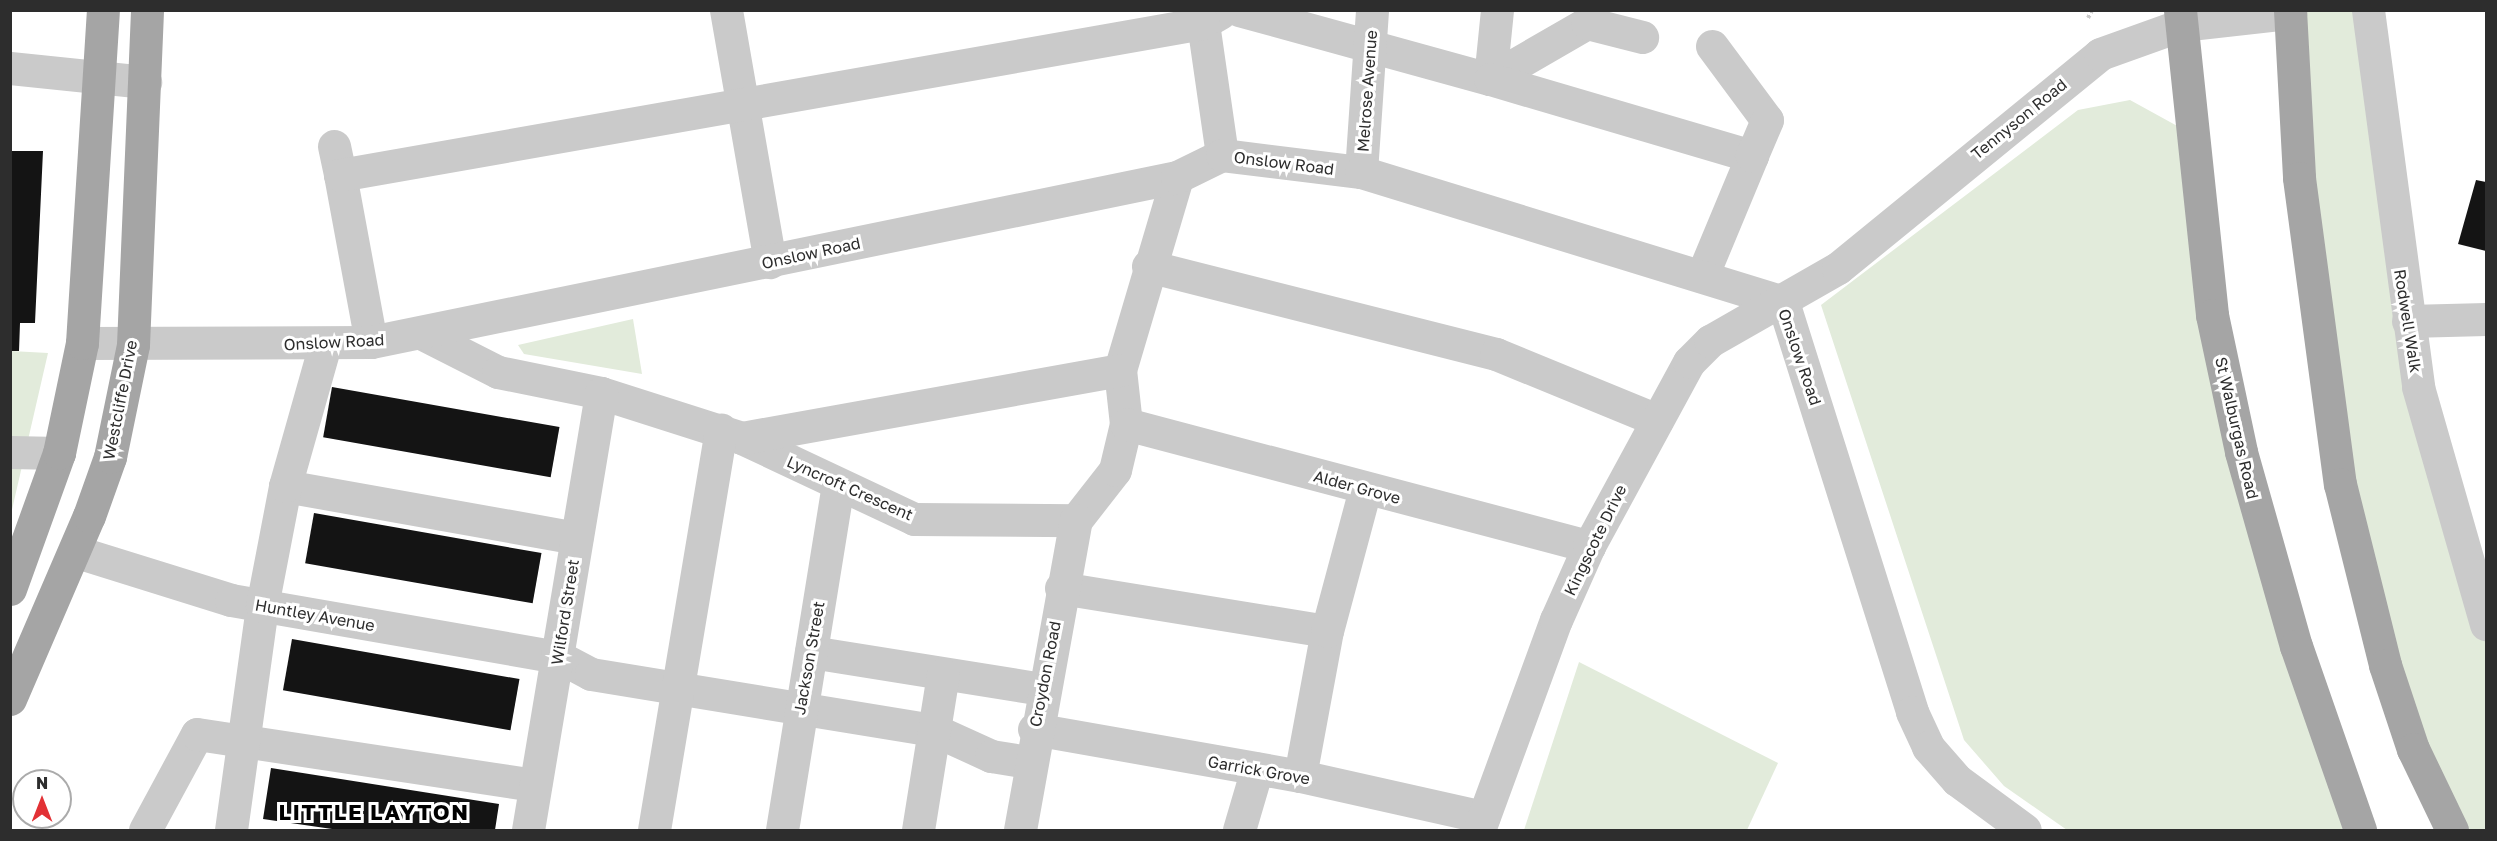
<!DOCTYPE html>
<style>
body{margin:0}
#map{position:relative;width:2497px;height:841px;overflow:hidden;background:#fff;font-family:"Golos Text",sans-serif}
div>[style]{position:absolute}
.green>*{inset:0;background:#e2ebdb}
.building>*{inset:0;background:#141414;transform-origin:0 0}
.path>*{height:4px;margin-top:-2px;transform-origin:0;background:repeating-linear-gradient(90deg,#cacaca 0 3px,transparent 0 6px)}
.minor>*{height:33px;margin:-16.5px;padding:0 16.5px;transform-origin:16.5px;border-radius:16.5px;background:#cacaca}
.major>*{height:33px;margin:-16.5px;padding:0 16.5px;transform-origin:16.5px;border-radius:16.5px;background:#a5a5a5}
span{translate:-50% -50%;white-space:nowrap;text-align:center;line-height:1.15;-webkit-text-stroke:6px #fff;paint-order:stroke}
.street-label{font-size:16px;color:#2d2d2d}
.district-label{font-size:22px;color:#000;font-weight:700;letter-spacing:1.5px}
.frame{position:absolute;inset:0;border:12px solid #2d2d2d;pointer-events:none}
.north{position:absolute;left:12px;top:769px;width:60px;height:60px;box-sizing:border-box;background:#fff;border:2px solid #ababab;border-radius:50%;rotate:0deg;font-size:16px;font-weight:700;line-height:24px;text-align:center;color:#2d2d2d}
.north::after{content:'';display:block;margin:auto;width:21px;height:27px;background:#e23135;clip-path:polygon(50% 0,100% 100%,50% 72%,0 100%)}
</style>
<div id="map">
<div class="green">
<div style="clip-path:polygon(2290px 11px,2372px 11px,2393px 225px,2486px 624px,2486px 830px,2452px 830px,2361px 573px)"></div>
<div style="clip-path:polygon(2130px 100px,2190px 133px,2211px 311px,2360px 830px,2067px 830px,2004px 786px,1964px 740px,1821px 305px,2078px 110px)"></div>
<div style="clip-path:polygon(633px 319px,642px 374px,524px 354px,518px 345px)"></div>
<div style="clip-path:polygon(11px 351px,48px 353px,11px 514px)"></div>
<div style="clip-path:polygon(1579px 662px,1778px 763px,1747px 830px,1524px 830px)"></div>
</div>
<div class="building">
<div style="clip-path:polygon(10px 151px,43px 151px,35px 323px,20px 323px,19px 351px,10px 351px)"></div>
<div style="clip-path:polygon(2476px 180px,2486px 182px,2486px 251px,2458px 244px)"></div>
<div style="left:332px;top:387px;width:231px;height:51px;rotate:10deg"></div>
<div style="left:314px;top:513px;width:231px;height:51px;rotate:10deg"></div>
<div style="left:292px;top:639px;width:231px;height:52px;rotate:10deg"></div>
<div style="clip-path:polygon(271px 768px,499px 804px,495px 830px,339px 830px,263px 819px)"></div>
</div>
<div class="path">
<div style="left:2088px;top:18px;width:9px;rotate:-63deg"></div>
</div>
<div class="minor">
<div style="left:726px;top:10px;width:256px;rotate:80.1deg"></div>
<div style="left:1239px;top:10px;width:260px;rotate:15.4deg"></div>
<div style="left:1490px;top:79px;width:112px;rotate:-30deg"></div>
<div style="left:1587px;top:23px;width:57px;rotate:14.3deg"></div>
<div style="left:1497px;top:10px;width:69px;rotate:95.8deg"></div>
<div style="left:1490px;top:79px;width:273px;rotate:16.4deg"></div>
<div style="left:1752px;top:156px;width:128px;rotate:112.6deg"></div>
<div style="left:2368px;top:10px;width:380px;rotate:82.4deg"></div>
<div style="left:2418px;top:387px;width:247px;rotate:74deg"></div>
<div style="left:1220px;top:13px;width:20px;rotate:150deg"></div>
<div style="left:1203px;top:23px;width:133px;rotate:81.8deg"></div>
<div style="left:1712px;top:46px;width:92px;rotate:53.4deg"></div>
<div style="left:1767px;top:120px;width:39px;rotate:113deg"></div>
<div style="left:10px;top:68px;width:136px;rotate:5.9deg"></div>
<div style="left:334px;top:146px;width:30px;rotate:78deg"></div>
<div style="left:1361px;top:172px;width:162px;rotate:-86.1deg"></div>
<div style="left:1148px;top:266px;width:359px;rotate:14.2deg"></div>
<div style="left:1496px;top:354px;width:174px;rotate:22.3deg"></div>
<div style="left:2408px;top:321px;width:78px;rotate:-1.5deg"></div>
<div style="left:423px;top:334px;width:84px;rotate:26.9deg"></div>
<div style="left:498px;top:372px;width:105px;rotate:11.5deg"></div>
<div style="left:601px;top:393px;width:148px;rotate:17.7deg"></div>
<div style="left:742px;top:438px;width:190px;rotate:25.2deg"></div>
<div style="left:914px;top:519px;width:162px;rotate:0.4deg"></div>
<div style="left:1076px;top:520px;width:63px;rotate:-52deg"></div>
<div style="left:1115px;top:470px;width:47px;rotate:-76.6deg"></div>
<div style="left:1126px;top:424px;width:54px;rotate:-96.3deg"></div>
<div style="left:1120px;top:370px;width:201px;rotate:-73.5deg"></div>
<div style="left:371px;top:342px;width:170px;rotate:-100.5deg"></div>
<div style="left:340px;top:175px;width:876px;rotate:-9.99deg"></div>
<div style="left:82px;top:343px;width:289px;rotate:-0.2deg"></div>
<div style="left:371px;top:342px;width:823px;rotate:-11.57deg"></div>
<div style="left:1177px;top:177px;width:50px;rotate:-26.1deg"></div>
<div style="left:1222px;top:155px;width:140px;rotate:7deg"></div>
<div style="left:1361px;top:172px;width:442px;rotate:17.1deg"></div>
<div style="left:1783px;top:302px;width:430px;rotate:72.5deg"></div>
<div style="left:1912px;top:712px;width:38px;rotate:65deg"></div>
<div style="left:1928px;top:747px;width:44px;rotate:48.7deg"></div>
<div style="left:1957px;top:780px;width:84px;rotate:36.3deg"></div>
<div style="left:1126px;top:424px;width:479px;rotate:14.8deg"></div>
<div style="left:742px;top:438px;width:384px;rotate:-10.2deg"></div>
<div style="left:10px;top:452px;width:49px;rotate:1.2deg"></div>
<div style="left:285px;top:486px;width:296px;rotate:10.1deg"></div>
<div style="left:77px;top:552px;width:161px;rotate:17.3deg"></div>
<div style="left:231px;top:600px;width:333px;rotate:9.9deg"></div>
<div style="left:559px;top:657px;width:36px;rotate:28deg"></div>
<div style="left:591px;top:674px;width:348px;rotate:9.3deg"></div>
<div style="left:934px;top:730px;width:63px;rotate:24.5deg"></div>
<div style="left:991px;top:756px;width:38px;rotate:9deg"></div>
<div style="left:1061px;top:588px;width:269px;rotate:9.2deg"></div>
<div style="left:811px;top:652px;width:234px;rotate:9.1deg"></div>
<div style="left:1034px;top:729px;width:270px;rotate:10deg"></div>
<div style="left:1300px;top:776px;width:188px;rotate:12.6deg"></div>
<div style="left:1300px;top:776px;width:147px;rotate:-79.5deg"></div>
<div style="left:1327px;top:631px;width:147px;rotate:-75deg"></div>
<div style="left:145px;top:830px;width:109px;rotate:-61.6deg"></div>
<div style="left:197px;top:734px;width:342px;rotate:8.6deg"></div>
<div style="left:231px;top:830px;width:226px;rotate:-82.1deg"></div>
<div style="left:262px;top:606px;width:122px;rotate:-79.1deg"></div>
<div style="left:285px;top:486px;width:147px;rotate:-74.2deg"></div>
<div style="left:528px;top:830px;width:443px;rotate:-80.5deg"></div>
<div style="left:654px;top:830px;width:406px;rotate:-80.5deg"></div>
<div style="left:782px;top:830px;width:349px;rotate:-80.8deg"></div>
<div style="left:918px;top:830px;width:158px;rotate:-80.9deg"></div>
<div style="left:1020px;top:830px;width:315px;rotate:-79.8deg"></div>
<div style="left:1239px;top:830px;width:64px;rotate:-73.6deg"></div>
<div style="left:1479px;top:830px;width:224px;rotate:-69.9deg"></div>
<div style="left:1556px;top:620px;width:81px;rotate:-66deg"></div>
<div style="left:1589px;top:546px;width:209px;rotate:-61.5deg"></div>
<div style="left:1689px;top:362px;width:30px;rotate:-45deg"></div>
<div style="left:1710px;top:341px;width:147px;rotate:-29.7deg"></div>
<div style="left:1838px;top:268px;width:338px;rotate:-39.2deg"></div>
<div style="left:2100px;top:54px;width:86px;rotate:-19.7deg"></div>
<div style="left:2181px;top:25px;width:110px;rotate:-6.3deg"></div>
</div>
<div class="major">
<div style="left:2180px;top:10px;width:307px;rotate:84deg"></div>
<div style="left:2212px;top:315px;width:140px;rotate:78deg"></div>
<div style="left:2241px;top:452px;width:202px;rotate:74.2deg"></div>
<div style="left:2296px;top:646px;width:195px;rotate:70.8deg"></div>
<div style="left:2290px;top:10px;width:168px;rotate:86.9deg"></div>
<div style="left:2299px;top:178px;width:309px;rotate:82.4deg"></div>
<div style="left:2340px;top:484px;width:187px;rotate:76deg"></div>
<div style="left:2385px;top:665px;width:89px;rotate:71.6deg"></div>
<div style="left:2413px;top:749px;width:90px;rotate:64.3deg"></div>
<div style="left:10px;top:589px;width:145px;rotate:-70.2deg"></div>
<div style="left:59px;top:453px;width:112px;rotate:-78.2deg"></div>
<div style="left:82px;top:343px;width:334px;rotate:-86.4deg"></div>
<div style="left:10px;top:699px;width:199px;rotate:-66.7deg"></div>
<div style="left:89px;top:516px;width:63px;rotate:-70.4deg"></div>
<div style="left:110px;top:457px;width:114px;rotate:-78.4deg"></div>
<div style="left:133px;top:345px;width:335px;rotate:-87.6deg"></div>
</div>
<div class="street-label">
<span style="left:1367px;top:91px;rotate:-86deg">Melrose Avenue</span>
<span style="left:2019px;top:119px;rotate:-39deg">Tennyson Road</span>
<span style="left:1284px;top:163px;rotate:7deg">Onslow Road</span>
<span style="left:811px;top:253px;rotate:-12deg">Onslow Road</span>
<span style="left:2408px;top:321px;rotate:81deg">Rodwell Walk</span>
<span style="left:334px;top:342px;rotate:-3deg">Onslow Road</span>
<span style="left:1800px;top:357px;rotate:71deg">Onslow Road</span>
<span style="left:120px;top:400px;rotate:-79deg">Westcliffe Drive</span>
<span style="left:2237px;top:428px;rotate:77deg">St Walburgas Road</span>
<span style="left:1357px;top:487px;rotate:15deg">Alder Grove</span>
<span style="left:850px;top:488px;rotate:24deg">Lyncroft Crescent</span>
<span style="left:1595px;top:540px;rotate:-64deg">Kingscote Drive</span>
<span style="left:565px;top:612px;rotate:-81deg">Wilford Street</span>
<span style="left:315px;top:615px;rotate:10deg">Huntley Avenue</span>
<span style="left:809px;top:658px;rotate:-80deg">Jackson Street</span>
<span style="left:1045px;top:674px;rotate:-79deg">Croydon Road</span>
<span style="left:1259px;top:770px;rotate:10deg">Garrick Grove</span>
</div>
<div class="district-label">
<span style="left:374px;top:812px">LITTLE LAYTON</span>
</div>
<div class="frame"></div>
<div class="north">N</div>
</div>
